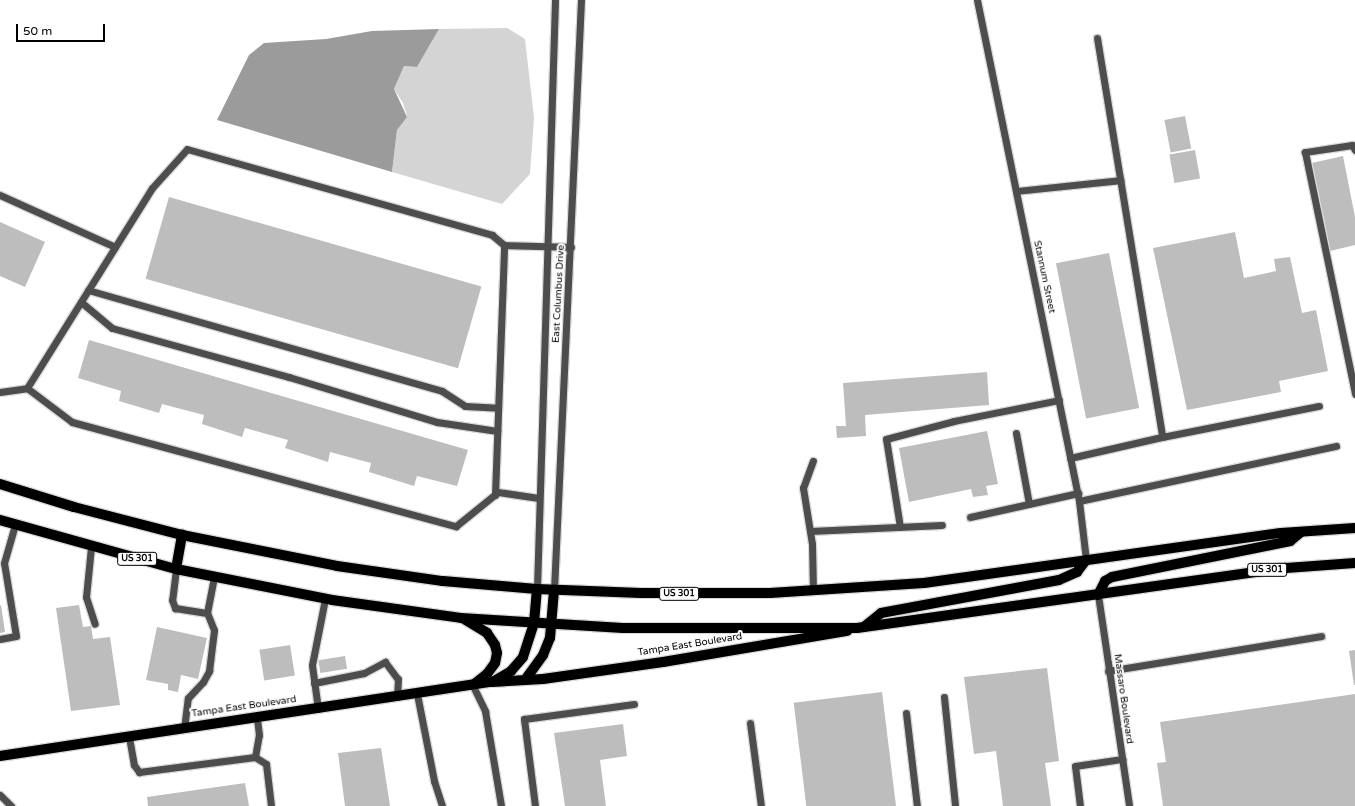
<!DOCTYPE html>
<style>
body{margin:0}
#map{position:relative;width:1355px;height:806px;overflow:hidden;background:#fff;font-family:"Varela Round",sans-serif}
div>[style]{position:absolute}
.green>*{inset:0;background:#d4d4d4}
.water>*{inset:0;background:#9b9b9b}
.building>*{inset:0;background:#bdbdbd;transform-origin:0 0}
.roads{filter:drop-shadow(1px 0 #dbdbdb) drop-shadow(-1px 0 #dbdbdb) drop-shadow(0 1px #dbdbdb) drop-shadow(0 -1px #dbdbdb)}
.minor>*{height:7px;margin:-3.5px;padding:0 3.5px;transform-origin:3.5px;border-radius:3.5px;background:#4d4d4d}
.major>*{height:10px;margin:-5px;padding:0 5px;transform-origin:5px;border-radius:5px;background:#000}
span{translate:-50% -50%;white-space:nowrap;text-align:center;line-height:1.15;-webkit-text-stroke:4px #fff;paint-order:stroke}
.shield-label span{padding:1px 3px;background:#fff;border:1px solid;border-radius:3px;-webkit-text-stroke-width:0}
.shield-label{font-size:9px;color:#000;font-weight:700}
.street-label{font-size:10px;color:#000}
.scale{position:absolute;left:16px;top:24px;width:89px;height:18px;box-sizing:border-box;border:2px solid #000;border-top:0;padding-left:5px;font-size:12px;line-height:14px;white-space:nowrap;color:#000;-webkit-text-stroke:3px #fff;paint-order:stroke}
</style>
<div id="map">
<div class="green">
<div style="clip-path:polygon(507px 28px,525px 39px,534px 118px,530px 174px,502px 204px,392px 172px,397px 130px,407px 116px,403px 103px,394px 89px,404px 66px,417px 67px,439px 29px)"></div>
</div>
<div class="water">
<div style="clip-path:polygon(439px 29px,417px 67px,404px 66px,394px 89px,407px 117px,397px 130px,392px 172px,217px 120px,249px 55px,264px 43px,326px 39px,372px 31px)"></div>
</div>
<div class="building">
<div style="left:1185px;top:116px;width:33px;height:21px;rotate:79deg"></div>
<div style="left:1195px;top:150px;width:29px;height:26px;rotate:80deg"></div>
<div style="clip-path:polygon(1343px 156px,1355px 217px,1355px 245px,1330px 251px,1312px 163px)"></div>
<div style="left:169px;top:197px;width:325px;height:85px;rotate:16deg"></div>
<div style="clip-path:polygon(0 222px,45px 242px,25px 287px,0 276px)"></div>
<div style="clip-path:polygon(1235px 232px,1244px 278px,1276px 271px,1274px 259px,1290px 257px,1302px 313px,1316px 310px,1328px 371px,1279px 381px,1281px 392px,1187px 410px,1153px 248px)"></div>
<div style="left:1109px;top:253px;width:158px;height:54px;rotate:79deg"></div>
<div style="clip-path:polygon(89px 340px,468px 450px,457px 486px,417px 476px,414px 486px,369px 472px,371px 463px,330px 452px,328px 462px,285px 448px,288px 440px,245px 428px,242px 437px,202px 424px,204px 415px,162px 404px,159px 413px,119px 401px,121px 391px,78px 378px)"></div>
<div style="clip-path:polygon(987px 372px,989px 405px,865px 415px,866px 436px,837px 438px,836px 426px,846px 426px,843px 383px)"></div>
<div style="clip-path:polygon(987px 431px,998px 484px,986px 486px,988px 495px,973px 497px,971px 489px,909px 502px,899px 448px)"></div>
<div style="clip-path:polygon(1px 605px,5px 632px,0 633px,0 606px)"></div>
<div style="clip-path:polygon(79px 605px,83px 627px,91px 626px,93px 639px,110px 637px,120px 705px,71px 711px,56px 608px)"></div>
<div style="clip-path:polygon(157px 627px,207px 638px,198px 679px,181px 675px,178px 692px,168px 690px,168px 684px,146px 680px)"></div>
<div style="left:290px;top:645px;width:31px;height:31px;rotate:81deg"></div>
<div style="clip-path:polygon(1355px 650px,1355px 685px,1354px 685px,1349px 651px)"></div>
<div style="left:345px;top:656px;width:13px;height:27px;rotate:81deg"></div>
<div style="clip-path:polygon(1047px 668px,1059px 761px,1045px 763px,1051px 806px,1003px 806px,996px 751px,974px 754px,964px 677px)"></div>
<div style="left:882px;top:692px;width:115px;height:89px;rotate:83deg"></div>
<div style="clip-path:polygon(1355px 694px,1355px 806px,1163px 806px,1157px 763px,1166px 762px,1160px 722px)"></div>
<div style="clip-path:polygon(623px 724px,627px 756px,600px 760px,606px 806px,565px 806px,554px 733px)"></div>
<div style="clip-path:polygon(381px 748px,390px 806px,345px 806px,338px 753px)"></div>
<div style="clip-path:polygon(245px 783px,249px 806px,148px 806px,147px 797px)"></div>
</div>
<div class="roads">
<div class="minor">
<div style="left:977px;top:0;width:511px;rotate:78.49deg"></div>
<div style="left:1079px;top:501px;width:59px;rotate:83.2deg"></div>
<div style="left:1097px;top:38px;width:404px;rotate:80.7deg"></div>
<div style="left:1355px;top:150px;width:6px;rotate:-121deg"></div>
<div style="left:1352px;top:145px;width:48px;rotate:171.5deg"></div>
<div style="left:1305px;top:152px;width:247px;rotate:78.3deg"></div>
<div style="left:1016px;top:191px;width:105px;rotate:-6deg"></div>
<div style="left:0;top:195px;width:126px;rotate:24.3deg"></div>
<div style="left:88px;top:290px;width:368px;rotate:15.9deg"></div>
<div style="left:442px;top:391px;width:27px;rotate:33deg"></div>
<div style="left:465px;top:406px;width:33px;rotate:3deg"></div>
<div style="left:81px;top:302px;width:40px;rotate:40deg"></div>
<div style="left:112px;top:328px;width:184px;rotate:15.5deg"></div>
<div style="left:289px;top:377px;width:155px;rotate:16.9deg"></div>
<div style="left:437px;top:422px;width:61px;rotate:8.5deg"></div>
<div style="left:27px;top:388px;width:236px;rotate:-58deg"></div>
<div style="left:152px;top:188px;width:52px;rotate:-48.1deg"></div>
<div style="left:187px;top:149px;width:317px;rotate:15.7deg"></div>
<div style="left:492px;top:235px;width:16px;rotate:40deg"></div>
<div style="left:0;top:392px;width:27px;rotate:-8deg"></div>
<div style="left:27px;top:388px;width:56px;rotate:37.1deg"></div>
<div style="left:72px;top:422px;width:398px;rotate:15.2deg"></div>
<div style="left:456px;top:526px;width:54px;rotate:-39deg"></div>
<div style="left:498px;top:492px;width:41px;rotate:8.3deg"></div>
<div style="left:1016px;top:433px;width:72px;rotate:79.6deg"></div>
<div style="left:1070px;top:458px;width:94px;rotate:-12.9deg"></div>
<div style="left:1162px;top:437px;width:160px;rotate:-11.2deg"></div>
<div style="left:495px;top:495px;width:250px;rotate:-87.9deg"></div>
<div style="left:504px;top:245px;width:67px;rotate:1.7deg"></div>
<div style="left:1079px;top:501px;width:263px;rotate:-12.1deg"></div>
<div style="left:970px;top:517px;width:111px;rotate:-12.5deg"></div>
<div style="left:900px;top:527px;width:89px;rotate:-99deg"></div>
<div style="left:886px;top:439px;width:70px;rotate:-14.8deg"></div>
<div style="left:954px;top:421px;width:107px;rotate:-11.3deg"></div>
<div style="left:810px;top:531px;width:132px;rotate:-2.6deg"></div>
<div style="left:91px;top:547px;width:50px;rotate:95.7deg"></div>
<div style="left:86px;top:597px;width:28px;rotate:72deg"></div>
<div style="left:176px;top:569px;width:31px;rotate:97deg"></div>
<div style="left:172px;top:600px;width:9px;rotate:69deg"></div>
<div style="left:175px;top:608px;width:32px;rotate:9deg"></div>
<div style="left:537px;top:589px;width:589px;rotate:-88.25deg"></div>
<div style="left:554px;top:590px;width:591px;rotate:-87.38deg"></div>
<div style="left:813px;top:591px;width:47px;rotate:-91.2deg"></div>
<div style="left:812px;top:544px;width:57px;rotate:-99.1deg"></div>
<div style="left:803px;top:488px;width:29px;rotate:-70deg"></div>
<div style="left:1098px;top:595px;width:213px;rotate:81.6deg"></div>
<div style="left:0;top:639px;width:16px;rotate:-11deg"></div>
<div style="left:16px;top:636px;width:74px;rotate:-99.3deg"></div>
<div style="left:4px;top:563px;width:40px;rotate:-74deg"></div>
<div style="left:1108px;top:671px;width:216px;rotate:-9.3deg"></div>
<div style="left:314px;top:683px;width:51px;rotate:-11.3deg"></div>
<div style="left:364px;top:673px;width:24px;rotate:-28deg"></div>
<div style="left:385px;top:662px;width:21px;rotate:53deg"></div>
<div style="left:398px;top:679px;width:18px;rotate:93deg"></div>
<div style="left:473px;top:686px;width:28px;rotate:64deg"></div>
<div style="left:485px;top:711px;width:96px;rotate:80.4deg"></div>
<div style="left:417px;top:694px;width:89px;rotate:78.9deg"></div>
<div style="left:434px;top:781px;width:26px;rotate:72deg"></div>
<div style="left:944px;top:697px;width:110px;rotate:84.2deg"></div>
<div style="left:318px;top:709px;width:44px;rotate:-97.8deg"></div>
<div style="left:312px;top:665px;width:67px;rotate:-78.9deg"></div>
<div style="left:906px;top:713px;width:94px;rotate:83.3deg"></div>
<div style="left:750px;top:723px;width:84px;rotate:82.5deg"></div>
<div style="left:184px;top:729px;width:31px;rotate:-83deg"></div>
<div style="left:188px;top:698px;width:22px;rotate:-47deg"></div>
<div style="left:203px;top:682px;width:13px;rotate:-61deg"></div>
<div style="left:209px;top:671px;width:41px;rotate:-83deg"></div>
<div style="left:214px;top:630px;width:18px;rotate:-112deg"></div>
<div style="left:207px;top:613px;width:37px;rotate:-79deg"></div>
<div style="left:129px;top:737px;width:28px;rotate:80deg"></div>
<div style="left:134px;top:765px;width:9px;rotate:54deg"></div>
<div style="left:139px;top:772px;width:117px;rotate:-7.4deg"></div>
<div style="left:255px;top:757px;width:22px;rotate:-80deg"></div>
<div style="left:259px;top:735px;width:17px;rotate:-97deg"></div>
<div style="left:255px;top:757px;width:13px;rotate:32deg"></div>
<div style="left:266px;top:764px;width:42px;rotate:83.2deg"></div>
<div style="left:0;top:795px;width:16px;rotate:45deg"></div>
<div style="left:535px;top:806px;width:88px;rotate:-97.2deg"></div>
<div style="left:524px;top:719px;width:111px;rotate:-7.8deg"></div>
<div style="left:1080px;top:806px;width:40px;rotate:-97.1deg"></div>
<div style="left:1075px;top:766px;width:48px;rotate:-8.5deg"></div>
</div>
<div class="major">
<div style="left:0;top:484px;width:77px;rotate:17.3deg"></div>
<div style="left:74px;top:507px;width:112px;rotate:14.5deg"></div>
<div style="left:182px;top:535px;width:158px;rotate:11.3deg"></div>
<div style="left:337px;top:566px;width:107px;rotate:8.1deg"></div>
<div style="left:443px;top:581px;width:94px;rotate:4.9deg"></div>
<div style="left:537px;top:589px;width:104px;rotate:2.2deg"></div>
<div style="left:641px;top:593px;width:129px"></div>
<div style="left:770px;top:593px;width:154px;rotate:-3.7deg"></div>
<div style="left:924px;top:583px;width:360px;rotate:-8deg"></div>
<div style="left:1281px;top:533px;width:74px;rotate:-3.9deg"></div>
<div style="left:0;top:520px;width:183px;rotate:15.6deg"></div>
<div style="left:176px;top:569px;width:159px;rotate:11.2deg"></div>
<div style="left:332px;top:600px;width:130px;rotate:7.9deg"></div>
<div style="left:461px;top:618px;width:162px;rotate:3.5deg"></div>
<div style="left:623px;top:628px;width:234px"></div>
<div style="left:857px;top:628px;width:433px;rotate:-8deg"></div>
<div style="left:1286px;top:568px;width:69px;rotate:-4.1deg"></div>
<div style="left:176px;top:569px;width:35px;rotate:-80deg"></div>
<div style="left:1098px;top:595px;width:16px;rotate:-63deg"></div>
<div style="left:1105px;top:581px;width:8px;rotate:-30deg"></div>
<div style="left:1112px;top:577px;width:182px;rotate:-11.4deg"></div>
<div style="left:1290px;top:541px;width:14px;rotate:-39deg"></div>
<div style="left:464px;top:619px;width:27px;rotate:31deg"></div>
<div style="left:487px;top:633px;width:14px;rotate:56deg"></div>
<div style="left:495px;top:645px;width:8px;rotate:76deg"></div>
<div style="left:497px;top:653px;width:10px;rotate:101deg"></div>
<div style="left:495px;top:663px;width:14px;rotate:126deg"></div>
<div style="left:487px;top:674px;width:16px;rotate:142deg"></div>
<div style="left:864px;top:627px;width:22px;rotate:-39deg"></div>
<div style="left:881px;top:613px;width:181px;rotate:-10.5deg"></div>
<div style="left:1059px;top:580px;width:20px;rotate:-24deg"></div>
<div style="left:1077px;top:572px;width:15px;rotate:-53deg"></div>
<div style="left:525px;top:680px;width:31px;rotate:-54deg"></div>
<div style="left:543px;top:655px;width:18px;rotate:-68deg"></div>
<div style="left:550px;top:638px;width:48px;rotate:-85.2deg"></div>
<div style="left:494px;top:681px;width:20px;rotate:-30deg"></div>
<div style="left:511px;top:671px;width:18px;rotate:-49deg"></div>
<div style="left:523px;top:657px;width:36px;rotate:-72deg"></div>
<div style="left:534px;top:623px;width:34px;rotate:-85deg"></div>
<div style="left:0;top:756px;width:498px;rotate:-8.6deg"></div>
<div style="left:492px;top:682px;width:51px;rotate:-3.4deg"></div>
<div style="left:543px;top:679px;width:121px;rotate:-8.1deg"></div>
<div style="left:663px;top:662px;width:187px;rotate:-9.6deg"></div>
</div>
</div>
<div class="shield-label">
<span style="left:137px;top:559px">US 301</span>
<span style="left:1267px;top:570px">US 301</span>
<span style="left:679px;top:594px">US 301</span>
</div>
<div class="street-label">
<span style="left:1044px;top:277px;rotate:78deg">Stannum Street</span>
<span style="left:559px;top:294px;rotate:-87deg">East Columbus Drive</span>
<span style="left:690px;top:645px;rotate:-9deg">Tampa East Boulevard</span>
<span style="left:1123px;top:699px;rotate:82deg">Massaro Boulevard</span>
<span style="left:244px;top:707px;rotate:-8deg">Tampa East Boulevard</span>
</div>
<div class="scale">50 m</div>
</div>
